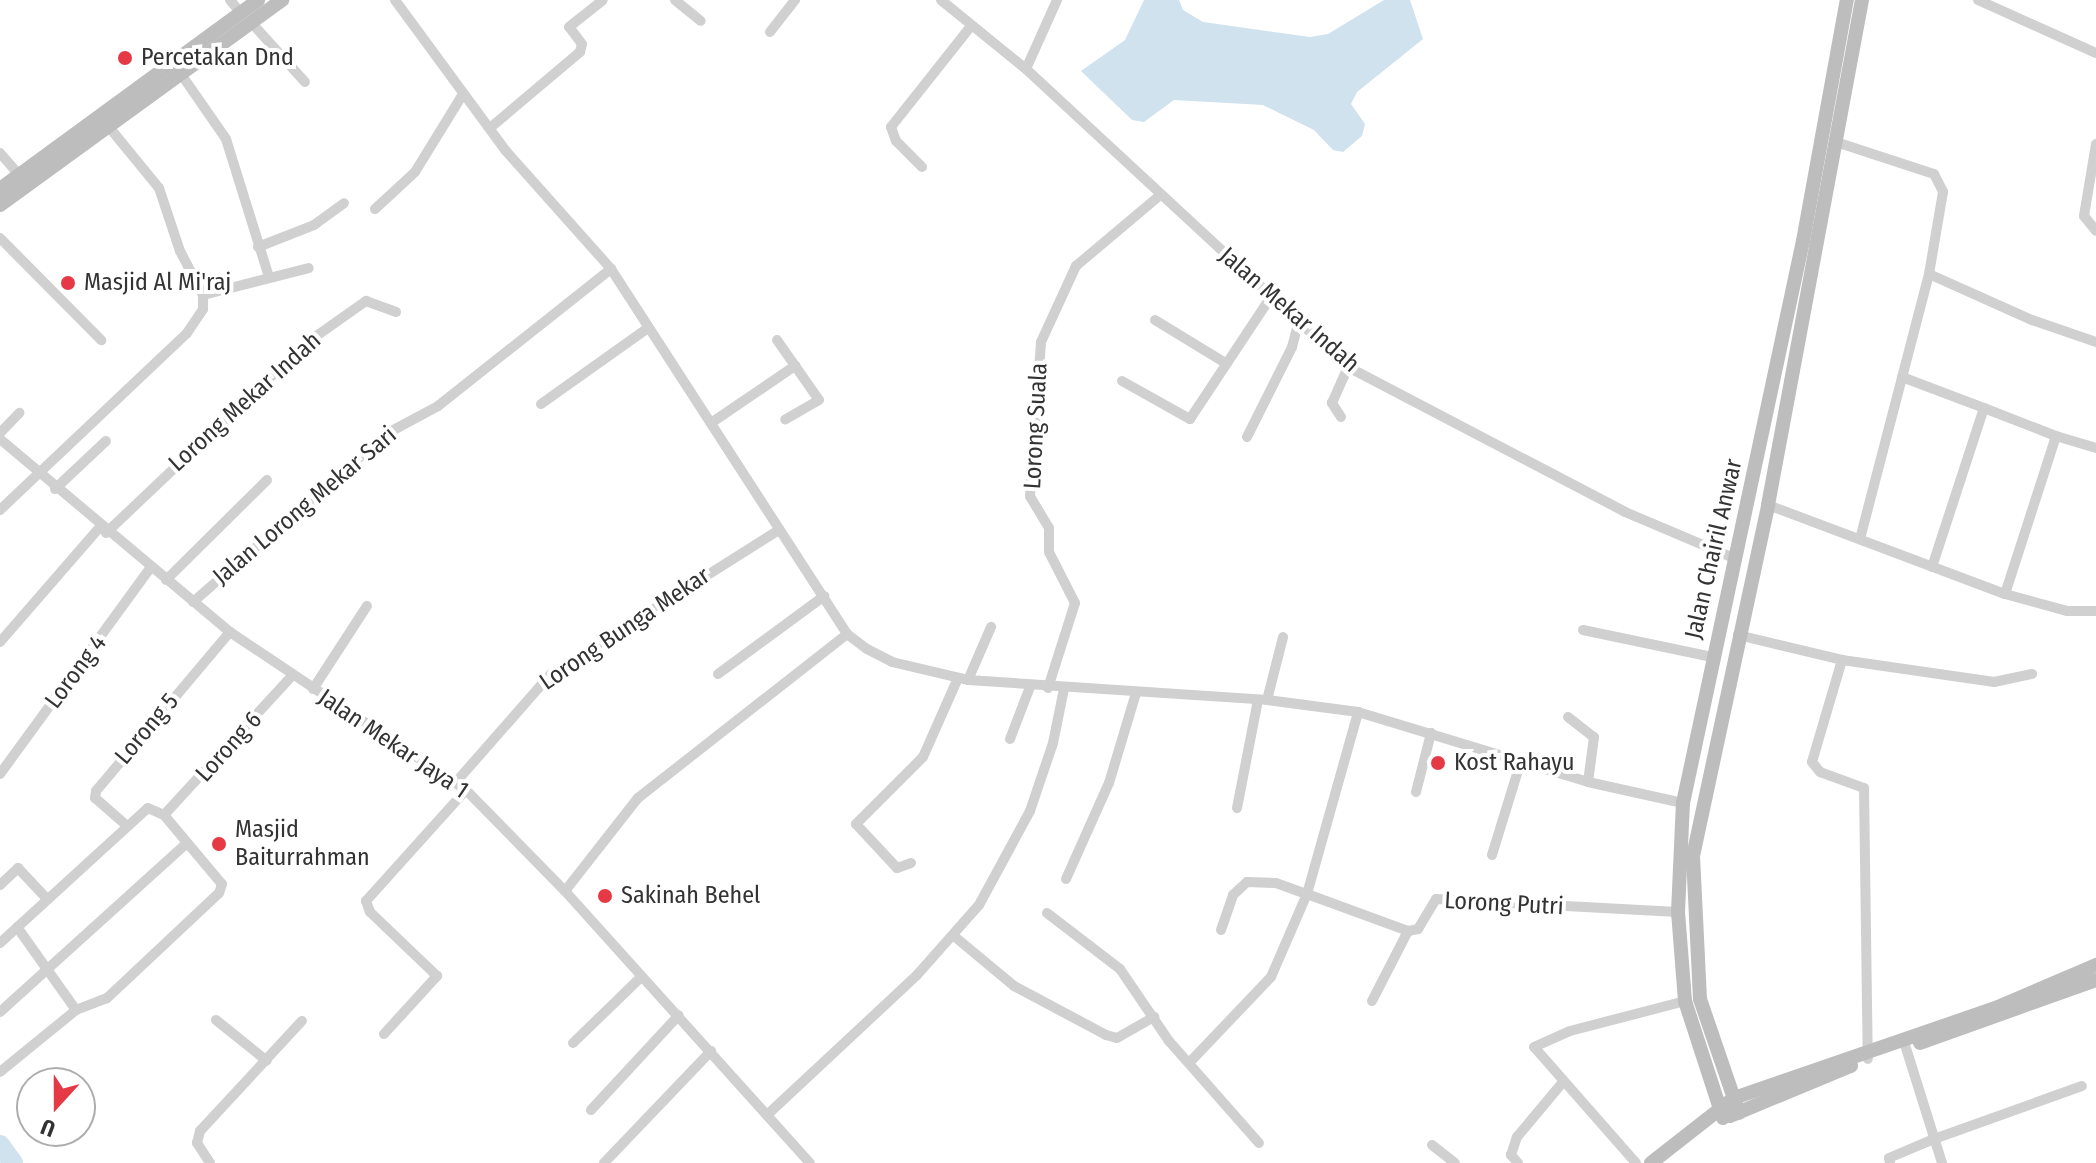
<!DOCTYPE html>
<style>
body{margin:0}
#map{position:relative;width:2096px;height:1163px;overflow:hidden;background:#fff;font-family:"Fira Sans Condensed",sans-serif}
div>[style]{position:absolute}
.water>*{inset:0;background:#cfe2ee}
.river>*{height:20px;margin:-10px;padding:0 10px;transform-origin:10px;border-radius:10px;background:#cfe2ee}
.street>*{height:10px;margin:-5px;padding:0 5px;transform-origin:5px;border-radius:5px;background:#d0d0d0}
.secondary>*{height:14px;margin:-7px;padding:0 7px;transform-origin:7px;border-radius:7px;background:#bdbdbd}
.dots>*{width:22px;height:22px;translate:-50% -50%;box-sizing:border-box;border:4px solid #fff;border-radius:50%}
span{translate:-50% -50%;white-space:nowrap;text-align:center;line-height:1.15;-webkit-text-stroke:8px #fff;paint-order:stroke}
.poi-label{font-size:24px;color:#333}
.left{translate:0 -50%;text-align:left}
.street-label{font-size:24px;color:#333}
.north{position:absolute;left:16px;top:1067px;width:80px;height:80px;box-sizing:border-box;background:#fff;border:2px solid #adadad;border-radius:50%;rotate:201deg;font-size:22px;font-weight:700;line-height:32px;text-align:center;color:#333}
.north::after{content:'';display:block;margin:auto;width:28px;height:36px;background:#e63946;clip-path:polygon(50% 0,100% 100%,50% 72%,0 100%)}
</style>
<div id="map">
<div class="water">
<div style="clip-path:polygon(1144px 0,1179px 0,1183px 10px,1203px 22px,1310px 37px,1328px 34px,1384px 0,1410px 0,1423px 39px,1357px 92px,1351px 104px,1365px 124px,1362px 136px,1343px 152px,1333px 150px,1314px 130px,1263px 105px,1174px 100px,1144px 122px,1132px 120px,1081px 71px,1125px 40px)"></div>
</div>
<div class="river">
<div style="left:0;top:1145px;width:22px;rotate:54deg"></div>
</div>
<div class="street">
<div style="left:230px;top:0;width:16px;rotate:50deg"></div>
<div style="left:395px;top:0;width:187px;rotate:53.7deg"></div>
<div style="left:506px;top:151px;width:158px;rotate:48.3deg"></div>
<div style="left:611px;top:269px;width:435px;rotate:57.1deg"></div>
<div style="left:847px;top:634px;width:25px;rotate:37deg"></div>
<div style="left:867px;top:649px;width:28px;rotate:27deg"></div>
<div style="left:892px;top:662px;width:78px;rotate:13.3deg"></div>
<div style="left:968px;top:680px;width:300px;rotate:3.8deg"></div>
<div style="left:1267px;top:700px;width:92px;rotate:7.5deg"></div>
<div style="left:1358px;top:712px;width:240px;rotate:16.9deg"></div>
<div style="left:1588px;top:782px;width:97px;rotate:12.5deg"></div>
<div style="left:675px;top:0;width:33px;rotate:39deg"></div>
<div style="left:941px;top:0;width:109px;rotate:39.1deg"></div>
<div style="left:1026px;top:69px;width:439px;rotate:42.8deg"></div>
<div style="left:1348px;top:367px;width:313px;rotate:27.6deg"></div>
<div style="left:1625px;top:512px;width:121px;rotate:22.9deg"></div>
<div style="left:1978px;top:0;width:129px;rotate:24.2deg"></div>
<div style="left:250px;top:21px;width:82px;rotate:48deg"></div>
<div style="left:770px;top:32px;width:41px;rotate:-52deg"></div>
<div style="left:1026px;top:69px;width:76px;rotate:-65.8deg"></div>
<div style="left:181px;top:74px;width:79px;rotate:55.3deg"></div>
<div style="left:226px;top:139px;width:145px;rotate:72.7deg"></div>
<div style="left:109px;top:127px;width:79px;rotate:50.7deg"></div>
<div style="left:159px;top:188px;width:66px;rotate:71.6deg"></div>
<div style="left:180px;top:251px;width:50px;rotate:62.4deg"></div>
<div style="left:203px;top:295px;width:109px;rotate:-14.3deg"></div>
<div style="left:490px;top:128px;width:118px;rotate:-40.2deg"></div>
<div style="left:580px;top:52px;width:8px;rotate:-76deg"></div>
<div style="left:582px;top:44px;width:21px;rotate:-127deg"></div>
<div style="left:569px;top:27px;width:43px;rotate:-38.5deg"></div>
<div style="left:1836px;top:142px;width:103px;rotate:18.1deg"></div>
<div style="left:1934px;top:174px;width:20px;rotate:63deg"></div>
<div style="left:1943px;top:192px;width:83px;rotate:99.7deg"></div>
<div style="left:1929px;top:274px;width:273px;rotate:104.6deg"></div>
<div style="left:2096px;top:144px;width:73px;rotate:99.5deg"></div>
<div style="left:2084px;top:216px;width:19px;rotate:51deg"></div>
<div style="left:0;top:153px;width:29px;rotate:49deg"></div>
<div style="left:922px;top:167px;width:37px;rotate:-135deg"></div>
<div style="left:896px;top:141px;width:15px;rotate:-110deg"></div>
<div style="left:891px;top:127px;width:129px;rotate:-51.6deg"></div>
<div style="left:375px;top:209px;width:54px;rotate:-42.8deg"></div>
<div style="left:415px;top:172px;width:92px;rotate:-58.4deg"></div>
<div style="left:0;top:238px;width:144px;rotate:45.3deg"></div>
<div style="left:258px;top:247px;width:60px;rotate:-21.4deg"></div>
<div style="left:314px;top:225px;width:37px;rotate:-36deg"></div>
<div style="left:1929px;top:274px;width:113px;rotate:24.1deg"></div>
<div style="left:2032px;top:320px;width:68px;rotate:19deg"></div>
<div style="left:1155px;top:320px;width:84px;rotate:31.4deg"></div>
<div style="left:777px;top:340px;width:73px;rotate:55deg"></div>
<div style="left:819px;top:400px;width:39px;rotate:150deg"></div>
<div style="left:1902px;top:377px;width:88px;rotate:20.7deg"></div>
<div style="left:1122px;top:381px;width:78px;rotate:29.2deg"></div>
<div style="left:1190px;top:419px;width:149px;rotate:-56.5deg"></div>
<div style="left:541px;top:404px;width:131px;rotate:-35.4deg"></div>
<div style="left:1341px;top:417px;width:17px;rotate:-123deg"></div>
<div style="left:1332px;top:403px;width:39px;rotate:-66deg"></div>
<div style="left:711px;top:423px;width:102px;rotate:-34.2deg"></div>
<div style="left:0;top:433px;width:28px;rotate:-46deg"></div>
<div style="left:1247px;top:437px;width:101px;rotate:-63.4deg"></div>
<div style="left:1292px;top:347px;width:27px;rotate:-75deg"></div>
<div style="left:0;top:439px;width:300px;rotate:40deg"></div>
<div style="left:230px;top:632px;width:284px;rotate:33.8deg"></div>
<div style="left:466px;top:790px;width:141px;rotate:45.6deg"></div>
<div style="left:565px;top:891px;width:366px;rotate:48deg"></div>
<div style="left:55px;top:489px;width:70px;rotate:-43.3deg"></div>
<div style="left:1768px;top:505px;width:253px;rotate:20.6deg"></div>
<div style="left:2005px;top:594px;width:64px;rotate:15.3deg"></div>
<div style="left:2067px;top:611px;width:29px"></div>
<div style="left:0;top:510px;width:257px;rotate:-43.4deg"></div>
<div style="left:187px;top:333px;width:29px;rotate:-56deg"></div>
<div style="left:203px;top:309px;width:14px;rotate:-90deg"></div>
<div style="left:106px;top:533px;width:274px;rotate:-43.5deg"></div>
<div style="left:305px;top:344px;width:75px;rotate:-35.2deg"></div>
<div style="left:366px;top:301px;width:32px;rotate:20deg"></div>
<div style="left:1932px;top:567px;width:167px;rotate:-71.9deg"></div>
<div style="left:1984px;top:408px;width:77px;rotate:21.3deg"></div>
<div style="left:166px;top:580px;width:142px;rotate:-44.7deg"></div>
<div style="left:2005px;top:594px;width:166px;rotate:-72.1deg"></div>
<div style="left:2056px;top:436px;width:42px;rotate:16.7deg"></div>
<div style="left:193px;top:602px;width:256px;rotate:-41deg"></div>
<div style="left:386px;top:434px;width:59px;rotate:-28.3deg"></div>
<div style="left:438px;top:406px;width:221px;rotate:-38.4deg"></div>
<div style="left:1583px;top:630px;width:132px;rotate:11.8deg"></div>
<div style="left:1738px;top:635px;width:107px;rotate:13.5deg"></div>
<div style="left:1842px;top:660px;width:106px;rotate:106.4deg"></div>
<div style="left:1812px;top:762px;width:13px;rotate:51deg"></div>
<div style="left:1820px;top:772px;width:47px;rotate:20deg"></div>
<div style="left:1864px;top:788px;width:271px;rotate:89.2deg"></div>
<div style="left:0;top:642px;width:152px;rotate:-49deg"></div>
<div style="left:1842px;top:660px;width:154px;rotate:8.2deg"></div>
<div style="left:1994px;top:682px;width:39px;rotate:-12deg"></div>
<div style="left:718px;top:674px;width:132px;rotate:-36.3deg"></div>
<div style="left:968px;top:680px;width:58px;rotate:-66.5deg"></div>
<div style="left:1048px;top:688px;width:89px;rotate:-72.4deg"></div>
<div style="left:1075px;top:603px;width:57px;rotate:-117deg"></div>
<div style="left:1049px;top:552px;width:24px;rotate:-90deg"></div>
<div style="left:1049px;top:528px;width:37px;rotate:-121deg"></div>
<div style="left:1030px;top:496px;width:154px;rotate:-85.9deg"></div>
<div style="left:1041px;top:342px;width:84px;rotate:-65.3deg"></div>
<div style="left:1076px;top:266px;width:109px;rotate:-40.1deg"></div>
<div style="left:313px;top:689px;width:99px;rotate:-57deg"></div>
<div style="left:1267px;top:700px;width:65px;rotate:-75.7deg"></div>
<div style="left:1568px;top:717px;width:33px;rotate:38deg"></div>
<div style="left:1594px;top:737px;width:45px;rotate:97.6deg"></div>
<div style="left:1010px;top:739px;width:56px;rotate:-69deg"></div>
<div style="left:0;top:774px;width:255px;rotate:-53.9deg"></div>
<div style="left:456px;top:782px;width:144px;rotate:-48.7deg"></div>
<div style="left:551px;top:674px;width:270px;rotate:-32.3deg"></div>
<div style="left:1416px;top:792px;width:61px;rotate:-75.7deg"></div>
<div style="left:1237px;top:808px;width:110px;rotate:-79deg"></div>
<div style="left:164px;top:815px;width:188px;rotate:-47.4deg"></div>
<div style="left:126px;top:825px;width:41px;rotate:-138.9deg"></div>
<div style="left:95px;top:798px;width:7px;rotate:-82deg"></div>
<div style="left:96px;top:791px;width:208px;rotate:-49.9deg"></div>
<div style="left:1492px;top:855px;width:98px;rotate:-72.9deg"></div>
<div style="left:911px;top:863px;width:15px;rotate:160deg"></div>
<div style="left:897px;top:868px;width:60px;rotate:-133deg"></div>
<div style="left:856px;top:824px;width:95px;rotate:-45deg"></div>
<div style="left:923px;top:757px;width:86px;rotate:-66.1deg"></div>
<div style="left:1066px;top:879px;width:105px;rotate:-65.9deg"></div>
<div style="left:1109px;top:783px;width:94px;rotate:-73.3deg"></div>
<div style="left:0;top:885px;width:25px;rotate:-43deg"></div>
<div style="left:18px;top:868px;width:42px;rotate:46.9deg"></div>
<div style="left:565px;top:891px;width:118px;rotate:-51.9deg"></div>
<div style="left:638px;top:798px;width:266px;rotate:-38.1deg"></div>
<div style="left:1047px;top:913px;width:92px;rotate:37.5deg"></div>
<div style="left:1120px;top:969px;width:87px;rotate:55.8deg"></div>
<div style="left:1169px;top:1041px;width:136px;rotate:48.6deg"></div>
<div style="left:17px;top:927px;width:102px;rotate:54.6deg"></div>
<div style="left:1221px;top:930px;width:37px;rotate:-71deg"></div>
<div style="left:1233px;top:895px;width:19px;rotate:-43deg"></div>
<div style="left:1247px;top:882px;width:29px;rotate:2deg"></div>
<div style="left:1276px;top:883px;width:33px;rotate:20deg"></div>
<div style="left:1307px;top:894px;width:189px;rotate:-74.3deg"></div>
<div style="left:954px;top:936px;width:78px;rotate:39.8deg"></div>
<div style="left:1014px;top:986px;width:104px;rotate:28deg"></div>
<div style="left:1106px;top:1035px;width:11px;rotate:15deg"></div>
<div style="left:1117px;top:1038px;width:43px;rotate:-29.6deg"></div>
<div style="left:0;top:943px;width:200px;rotate:-42.4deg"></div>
<div style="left:148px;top:808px;width:17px;rotate:24deg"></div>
<div style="left:164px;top:815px;width:90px;rotate:50deg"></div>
<div style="left:222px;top:884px;width:9px;rotate:108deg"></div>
<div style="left:219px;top:893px;width:154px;rotate:136.8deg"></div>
<div style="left:107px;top:998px;width:33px;rotate:159deg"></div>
<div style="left:76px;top:1010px;width:98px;rotate:140.8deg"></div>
<div style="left:1372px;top:1001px;width:79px;rotate:-62.8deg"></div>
<div style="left:0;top:1012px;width:249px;rotate:-42.1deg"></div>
<div style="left:216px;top:1020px;width:65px;rotate:38.8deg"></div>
<div style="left:384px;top:1034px;width:79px;rotate:-47.6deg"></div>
<div style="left:437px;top:976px;width:93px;rotate:-136.3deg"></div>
<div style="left:370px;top:912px;width:12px;rotate:-110deg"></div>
<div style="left:366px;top:901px;width:149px;rotate:-48deg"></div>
<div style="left:573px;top:1043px;width:95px;rotate:-44.1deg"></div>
<div style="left:1906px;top:1048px;width:121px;rotate:72.6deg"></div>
<div style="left:1190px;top:1062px;width:117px;rotate:-46.4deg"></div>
<div style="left:1271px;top:977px;width:90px;rotate:-66.6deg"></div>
<div style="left:1307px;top:894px;width:108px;rotate:20.1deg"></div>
<div style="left:1408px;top:931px;width:10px;rotate:-11deg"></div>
<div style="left:1418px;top:929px;width:35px;rotate:-59deg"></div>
<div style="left:1436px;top:899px;width:242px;rotate:3.1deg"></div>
<div style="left:591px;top:1110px;width:129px;rotate:-47.2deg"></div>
<div style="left:767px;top:1115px;width:205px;rotate:-43deg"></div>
<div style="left:917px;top:975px;width:94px;rotate:-48.5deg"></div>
<div style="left:979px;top:905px;width:107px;rotate:-61.5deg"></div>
<div style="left:1030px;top:811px;width:72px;rotate:-71.3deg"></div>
<div style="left:1053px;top:743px;width:55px;rotate:-78.5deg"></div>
<div style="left:1432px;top:1145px;width:29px;rotate:38deg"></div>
<div style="left:210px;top:1163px;width:24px;rotate:-123deg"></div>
<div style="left:197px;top:1143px;width:12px;rotate:-76deg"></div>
<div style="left:200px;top:1131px;width:150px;rotate:-47.2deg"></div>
<div style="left:604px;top:1163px;width:155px;rotate:-46.3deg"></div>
<div style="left:1518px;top:1163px;width:11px;rotate:-131deg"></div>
<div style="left:1511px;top:1155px;width:19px;rotate:-72deg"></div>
<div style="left:1517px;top:1137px;width:72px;rotate:-50.1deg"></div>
<div style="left:1636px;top:1163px;width:154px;rotate:-131.3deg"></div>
<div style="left:1534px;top:1047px;width:39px;rotate:-24deg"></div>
<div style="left:1570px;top:1031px;width:119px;rotate:-14.6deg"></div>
<div style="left:1890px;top:1163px;width:5px;rotate:-101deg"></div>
<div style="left:1889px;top:1158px;width:49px;rotate:-22.9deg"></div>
<div style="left:1934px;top:1139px;width:157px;rotate:-19.7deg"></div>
</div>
<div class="secondary">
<div style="left:0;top:189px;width:320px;rotate:-36.2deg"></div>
<div style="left:0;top:205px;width:349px;rotate:-36deg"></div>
<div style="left:1920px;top:1043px;width:187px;rotate:-19.7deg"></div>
<div style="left:1739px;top:1113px;width:120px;rotate:-108.9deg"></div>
<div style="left:1700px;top:999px;width:143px;rotate:-92.8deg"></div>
<div style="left:1693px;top:856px;width:359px;rotate:-77.9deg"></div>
<div style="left:1768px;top:505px;width:514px;rotate:-79.46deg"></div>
<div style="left:1730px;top:1116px;width:131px;rotate:-22.5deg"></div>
<div style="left:1723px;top:1118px;width:123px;rotate:-108deg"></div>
<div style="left:1685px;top:1001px;width:89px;rotate:-94.5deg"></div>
<div style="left:1678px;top:912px;width:109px;rotate:-87.4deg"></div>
<div style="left:1683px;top:803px;width:575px;rotate:-77.95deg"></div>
<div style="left:1803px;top:241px;width:245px;rotate:-79.7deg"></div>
<div style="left:1651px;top:1163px;width:105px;rotate:-38.1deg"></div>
<div style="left:1734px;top:1098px;width:279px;rotate:-19deg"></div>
<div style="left:1998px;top:1007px;width:107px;rotate:-23.2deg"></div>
</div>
<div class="dots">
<div style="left:125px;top:58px;background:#e63946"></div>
<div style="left:68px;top:283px;background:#e63946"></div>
<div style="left:1438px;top:763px;background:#e63946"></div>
<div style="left:219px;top:844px;background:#e63946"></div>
<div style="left:605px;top:896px;background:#e63946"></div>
</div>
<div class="poi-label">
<span class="left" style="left:141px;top:58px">Percetakan Dnd</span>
<span class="left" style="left:84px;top:283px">Masjid Al Mi'raj</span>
<span class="left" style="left:1454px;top:763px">Kost Rahayu</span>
<span class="left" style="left:235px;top:844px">Masjid<br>Baiturrahman</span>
<span class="left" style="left:621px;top:896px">Sakinah Behel</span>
</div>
<div class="street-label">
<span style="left:1289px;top:310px;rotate:41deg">Jalan Mekar Indah</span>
<span style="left:245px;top:402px;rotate:-42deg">Lorong Mekar Indah</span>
<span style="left:1036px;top:426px;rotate:-87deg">Lorong Suala</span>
<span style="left:305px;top:506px;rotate:-40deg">Jalan Lorong Mekar Sari</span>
<span style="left:1714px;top:549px;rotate:-77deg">Jalan Chairil Anwar</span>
<span style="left:625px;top:629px;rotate:-34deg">Lorong Bunga Mekar</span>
<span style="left:76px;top:672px;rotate:-53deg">Lorong 4</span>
<span style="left:147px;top:729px;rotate:-50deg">Lorong 5</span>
<span style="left:393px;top:744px;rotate:34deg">Jalan Mekar Jaya 1</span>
<span style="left:229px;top:747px;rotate:-48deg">Lorong 6</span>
<span style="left:1504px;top:904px;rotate:3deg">Lorong Putri</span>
</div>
<div class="north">U</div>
</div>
